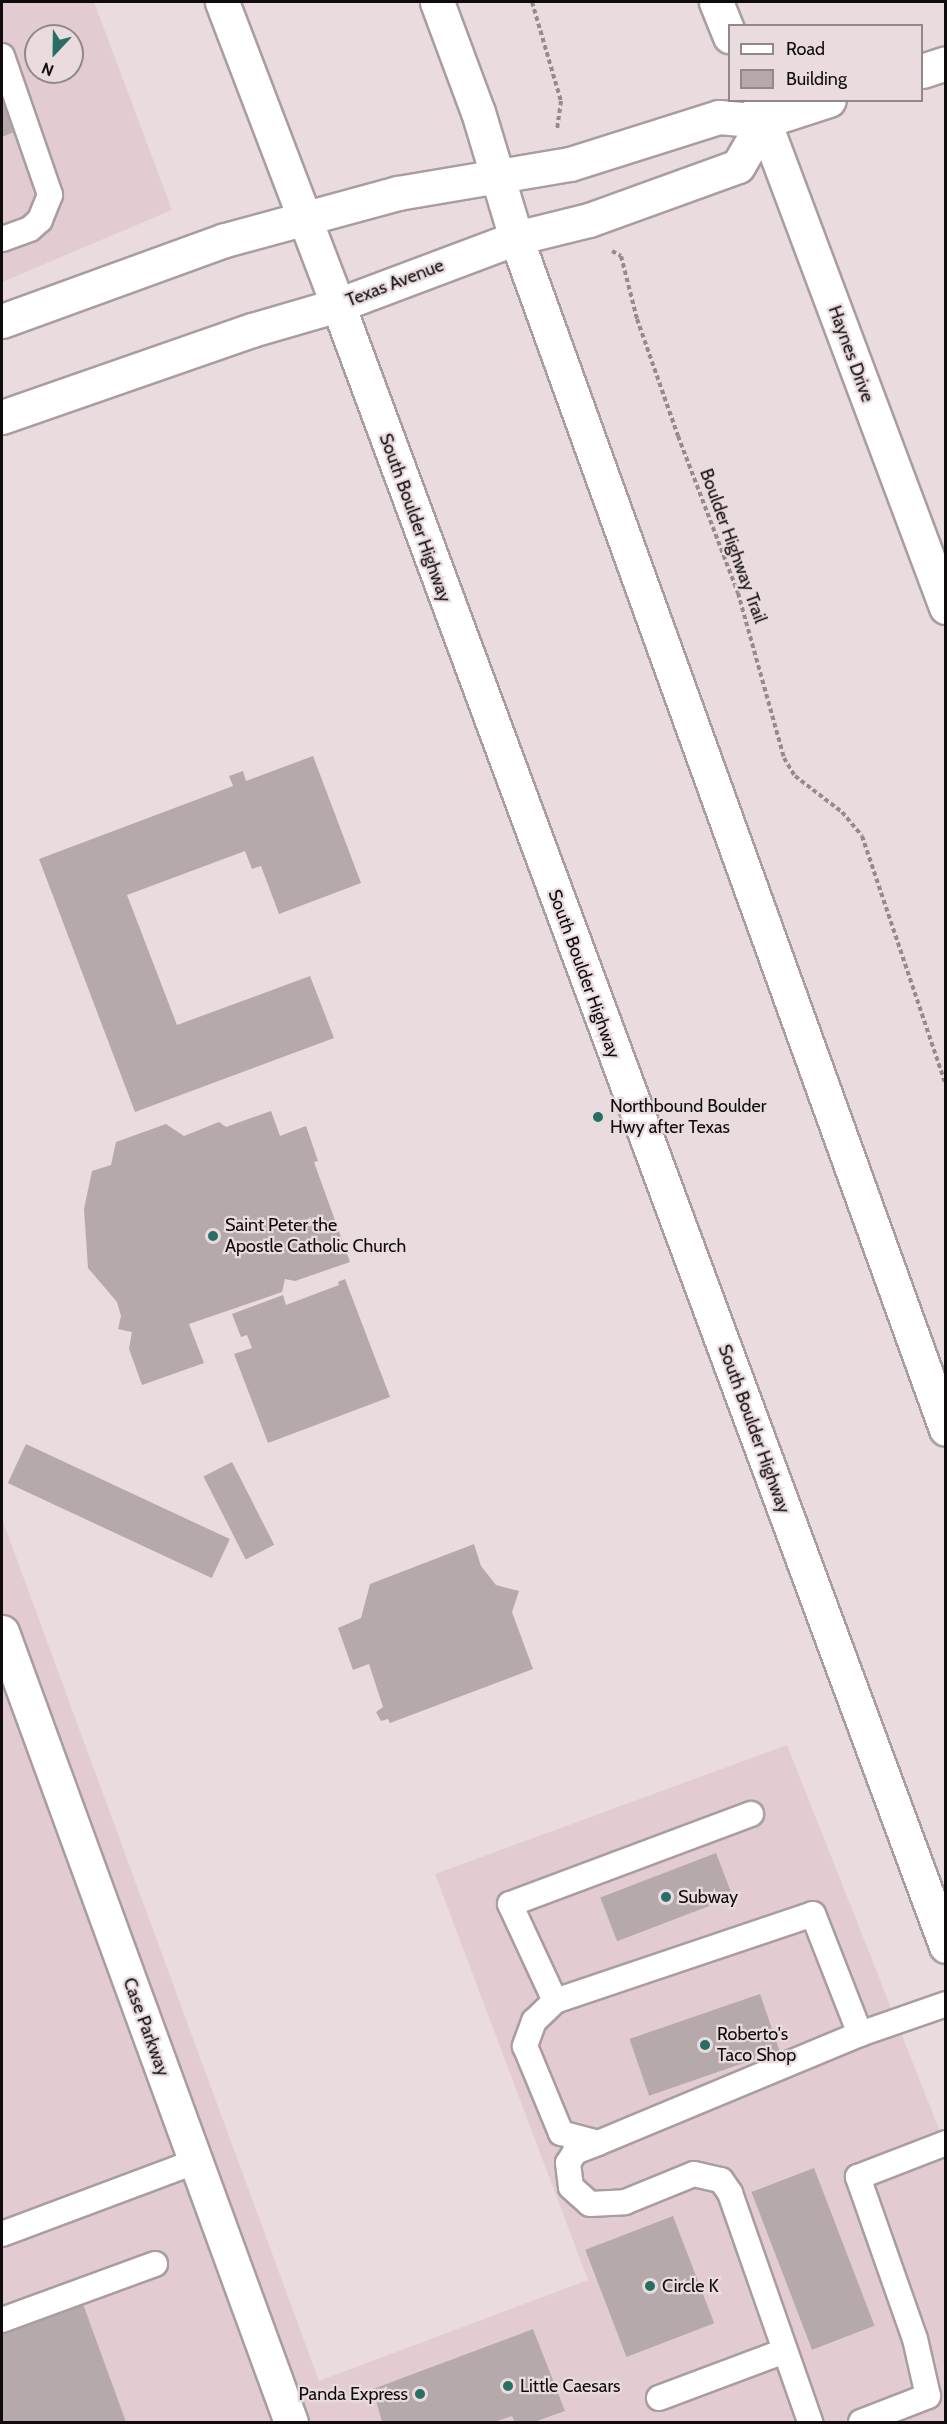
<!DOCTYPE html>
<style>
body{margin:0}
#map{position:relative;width:947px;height:2424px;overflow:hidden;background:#e9dbde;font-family:Cabin,sans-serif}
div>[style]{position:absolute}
.built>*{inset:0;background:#e2ccd1}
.building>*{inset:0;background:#b6a9ac;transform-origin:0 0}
.path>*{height:4px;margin-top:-2px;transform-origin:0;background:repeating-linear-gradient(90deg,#958b8d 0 4.5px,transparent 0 7.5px)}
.roads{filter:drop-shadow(2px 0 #a99d9f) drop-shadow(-2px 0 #a99d9f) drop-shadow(0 2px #a99d9f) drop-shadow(0 -2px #a99d9f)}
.lane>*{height:24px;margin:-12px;padding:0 12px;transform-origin:12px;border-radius:12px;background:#fff}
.street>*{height:33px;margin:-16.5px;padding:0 16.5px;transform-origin:16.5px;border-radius:16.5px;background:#fff}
.primary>*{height:33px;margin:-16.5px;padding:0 16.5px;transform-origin:16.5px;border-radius:16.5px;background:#fff}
.dots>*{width:16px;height:16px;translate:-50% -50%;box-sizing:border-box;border:3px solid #e9dbde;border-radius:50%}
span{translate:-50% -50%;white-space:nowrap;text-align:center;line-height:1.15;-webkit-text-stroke:4.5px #e9dbde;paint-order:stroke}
.street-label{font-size:18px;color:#100c0d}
.poi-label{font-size:18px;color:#100c0d}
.left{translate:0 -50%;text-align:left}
.right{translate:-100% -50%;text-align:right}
.frame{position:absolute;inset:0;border:3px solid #100c0d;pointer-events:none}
.legend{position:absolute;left:728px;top:24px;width:195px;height:78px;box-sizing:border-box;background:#e9dbde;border:2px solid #92888a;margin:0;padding:8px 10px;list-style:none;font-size:18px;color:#100c0d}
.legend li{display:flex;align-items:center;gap:12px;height:30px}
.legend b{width:30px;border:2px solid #92888a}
.north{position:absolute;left:24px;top:24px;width:60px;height:60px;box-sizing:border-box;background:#e9dbde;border:2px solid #92888a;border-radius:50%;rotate:202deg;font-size:16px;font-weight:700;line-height:24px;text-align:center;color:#100c0d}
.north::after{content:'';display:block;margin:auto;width:21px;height:27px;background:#276e63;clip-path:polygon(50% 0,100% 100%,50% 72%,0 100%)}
</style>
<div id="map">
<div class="built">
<div style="clip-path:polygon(evenodd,2px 2px,94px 2px,172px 210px,2px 282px,2px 2px,36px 36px,72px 36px,72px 72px,36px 72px,36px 36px)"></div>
<div style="clip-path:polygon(2px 1519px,319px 2381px,588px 2280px,435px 1874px,787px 1745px,945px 2144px,945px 2422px,2px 2422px)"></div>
</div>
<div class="building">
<div style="clip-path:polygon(2px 100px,14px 132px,2px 137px)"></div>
<div style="clip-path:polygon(313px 756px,361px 883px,279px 914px,261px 866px,252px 869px,245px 851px,127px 895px,177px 1025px,310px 976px,334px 1038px,135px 1112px,39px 859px,233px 786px,229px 776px,243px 771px,246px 781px)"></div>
<div style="clip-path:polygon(271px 1111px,280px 1136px,306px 1126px,318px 1161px,314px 1162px,350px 1262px,295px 1281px,285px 1279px,282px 1292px,189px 1324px,204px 1363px,142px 1385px,129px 1349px,132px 1332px,118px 1329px,121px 1316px,117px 1302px,88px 1268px,84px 1209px,92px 1171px,111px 1165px,116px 1142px,166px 1124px,184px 1136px,219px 1122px,226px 1127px)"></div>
<div style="clip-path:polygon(345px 1279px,390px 1397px,268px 1443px,234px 1354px,252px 1348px,247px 1335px,241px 1337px,232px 1314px,283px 1295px,286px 1305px,339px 1285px,338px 1282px)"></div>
<div style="left:26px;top:1444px;width:225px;height:43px;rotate:25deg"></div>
<div style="left:232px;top:1462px;width:93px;height:32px;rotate:63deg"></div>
<div style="clip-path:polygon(474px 1544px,481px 1566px,496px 1585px,519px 1591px,512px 1612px,533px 1669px,390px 1723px,388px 1719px,381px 1721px,376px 1712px,383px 1707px,369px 1664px,353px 1670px,338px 1628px,361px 1618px,370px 1584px)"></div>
<div style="left:716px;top:1853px;width:47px;height:124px;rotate:69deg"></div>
<div style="left:760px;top:1994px;width:60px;height:138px;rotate:71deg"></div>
<div style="left:814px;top:2168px;width:169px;height:67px;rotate:69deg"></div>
<div style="left:673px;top:2216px;width:115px;height:94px;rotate:69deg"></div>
<div style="clip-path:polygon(83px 2304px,126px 2422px,2px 2422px,2px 2333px)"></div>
<div style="clip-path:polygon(533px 2329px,565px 2411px,534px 2422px,515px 2422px,512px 2416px,494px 2422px,382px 2422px,373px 2389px)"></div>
</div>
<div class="path">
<div style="left:532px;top:2px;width:103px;rotate:73.7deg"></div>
<div style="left:561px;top:101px;width:29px;rotate:98deg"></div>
<div style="left:612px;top:251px;width:10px;rotate:29deg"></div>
<div style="left:621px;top:256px;width:65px;rotate:75.7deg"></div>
<div style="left:637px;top:319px;width:124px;rotate:70.7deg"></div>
<div style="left:678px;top:436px;width:168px;rotate:69.1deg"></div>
<div style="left:738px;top:593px;width:171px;rotate:74.4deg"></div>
<div style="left:784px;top:758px;width:21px;rotate:59deg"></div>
<div style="left:795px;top:776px;width:59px;rotate:37.5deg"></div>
<div style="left:842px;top:812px;width:31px;rotate:50deg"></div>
<div style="left:862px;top:836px;width:264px;rotate:71.4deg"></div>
</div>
<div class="roads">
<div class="lane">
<div style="left:2px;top:56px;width:147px;rotate:70.9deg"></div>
<div style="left:50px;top:195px;width:27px;rotate:112deg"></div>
<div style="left:40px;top:220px;width:13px;rotate:138deg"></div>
<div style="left:30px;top:229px;width:30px;rotate:160deg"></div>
<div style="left:751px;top:1814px;width:257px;rotate:159.5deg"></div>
<div style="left:510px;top:1904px;width:107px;rotate:65.1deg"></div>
<div style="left:555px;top:2001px;width:272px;rotate:-18.6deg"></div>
<div style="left:813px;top:1914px;width:129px;rotate:68.6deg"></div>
<div style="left:860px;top:2034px;width:91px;rotate:-19.2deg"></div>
<div style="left:555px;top:2001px;width:29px;rotate:136deg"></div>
<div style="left:534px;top:2021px;width:27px;rotate:110deg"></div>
<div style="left:525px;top:2046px;width:94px;rotate:67.5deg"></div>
<div style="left:561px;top:2133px;width:38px;rotate:15deg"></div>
<div style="left:598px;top:2143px;width:284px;rotate:-22.6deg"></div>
<div style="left:598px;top:2143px;width:25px;rotate:159deg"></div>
<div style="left:575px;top:2152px;width:13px;rotate:122deg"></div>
<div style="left:568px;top:2163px;width:24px;rotate:83deg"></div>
<div style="left:571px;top:2187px;width:25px;rotate:42deg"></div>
<div style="left:590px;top:2204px;width:35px;rotate:-3deg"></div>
<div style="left:625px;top:2202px;width:74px;rotate:-22.1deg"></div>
<div style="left:694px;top:2174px;width:28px;rotate:13deg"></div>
<div style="left:721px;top:2180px;width:16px;rotate:55deg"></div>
<div style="left:730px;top:2193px;width:243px;rotate:70.7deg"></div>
<div style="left:2px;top:2234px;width:206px;rotate:-20.5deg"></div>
<div style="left:2px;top:2320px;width:163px;rotate:-20.1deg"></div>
<div style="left:659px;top:2398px;width:134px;rotate:-20.5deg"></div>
<div style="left:861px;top:2422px;width:72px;rotate:-21.2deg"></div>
<div style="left:928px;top:2396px;width:58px;rotate:-102.8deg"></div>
<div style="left:915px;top:2339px;width:172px;rotate:-109.4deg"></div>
<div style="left:858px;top:2177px;width:94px;rotate:-21.1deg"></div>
</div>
<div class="street">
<div style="left:716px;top:2px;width:37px;rotate:68deg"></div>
<div style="left:922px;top:71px;width:25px;rotate:-18deg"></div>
<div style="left:759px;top:108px;width:533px;rotate:69.46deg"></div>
<div style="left:2px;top:321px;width:237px;rotate:-20deg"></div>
<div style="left:225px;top:240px;width:179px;rotate:-15.2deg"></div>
<div style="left:398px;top:193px;width:174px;rotate:-9.6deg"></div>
<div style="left:570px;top:164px;width:156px;rotate:-17.5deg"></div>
<div style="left:719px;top:117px;width:45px;rotate:5.1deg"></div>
<div style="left:764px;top:121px;width:68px;rotate:-17.9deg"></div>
<div style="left:2px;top:417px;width:265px;rotate:-19.2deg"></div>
<div style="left:252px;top:330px;width:90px;rotate:-16.2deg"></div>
<div style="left:338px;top:305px;width:190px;rotate:-20.6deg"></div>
<div style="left:516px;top:238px;width:75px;rotate:-13.9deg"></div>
<div style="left:589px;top:220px;width:158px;rotate:-19.9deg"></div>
<div style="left:738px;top:166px;width:52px;rotate:-60deg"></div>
<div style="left:2px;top:1632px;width:841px;rotate:69.91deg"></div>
</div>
<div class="primary">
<div style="left:222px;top:2px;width:324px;rotate:69.1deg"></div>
<div style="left:338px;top:305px;width:1750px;rotate:69.67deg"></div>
<div style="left:437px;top:2px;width:117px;rotate:69.6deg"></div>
<div style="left:478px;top:112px;width:132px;rotate:73.2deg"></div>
<div style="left:516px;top:238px;width:1266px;rotate:70.15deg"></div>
</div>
</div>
<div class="dots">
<div style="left:598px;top:1117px;background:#276e63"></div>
<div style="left:213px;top:1236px;background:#276e63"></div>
<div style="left:666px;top:1897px;background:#276e63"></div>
<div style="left:705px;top:2045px;background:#276e63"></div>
<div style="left:650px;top:2286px;background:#276e63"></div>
<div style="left:508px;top:2386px;background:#276e63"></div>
<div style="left:420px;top:2394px;background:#276e63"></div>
</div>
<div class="street-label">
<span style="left:395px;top:283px;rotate:-21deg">Texas Avenue</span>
<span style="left:851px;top:354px;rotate:70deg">Haynes Drive</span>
<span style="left:415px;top:518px;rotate:70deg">South Boulder Highway</span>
<span style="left:733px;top:546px;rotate:70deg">Boulder Highway Trail</span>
<span style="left:584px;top:974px;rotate:70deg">South Boulder Highway</span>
<span style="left:754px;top:1429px;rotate:70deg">South Boulder Highway</span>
<span style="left:146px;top:2027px;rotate:70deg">Case Parkway</span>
</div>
<div class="poi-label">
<span class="left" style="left:610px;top:1117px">Northbound Boulder<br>Hwy after Texas</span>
<span class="left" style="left:225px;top:1236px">Saint Peter the<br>Apostle Catholic Church</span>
<span class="left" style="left:678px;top:1897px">Subway</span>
<span class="left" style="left:717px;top:2045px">Roberto's<br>Taco Shop</span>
<span class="left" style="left:662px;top:2286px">Circle K</span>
<span class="left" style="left:520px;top:2386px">Little Caesars</span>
<span class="right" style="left:408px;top:2394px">Panda Express</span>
</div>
<div class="frame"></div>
<ul class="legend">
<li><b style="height:8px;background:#fff"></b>Road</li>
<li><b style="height:16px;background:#b6a9ac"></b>Building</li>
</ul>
<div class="north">N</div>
</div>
